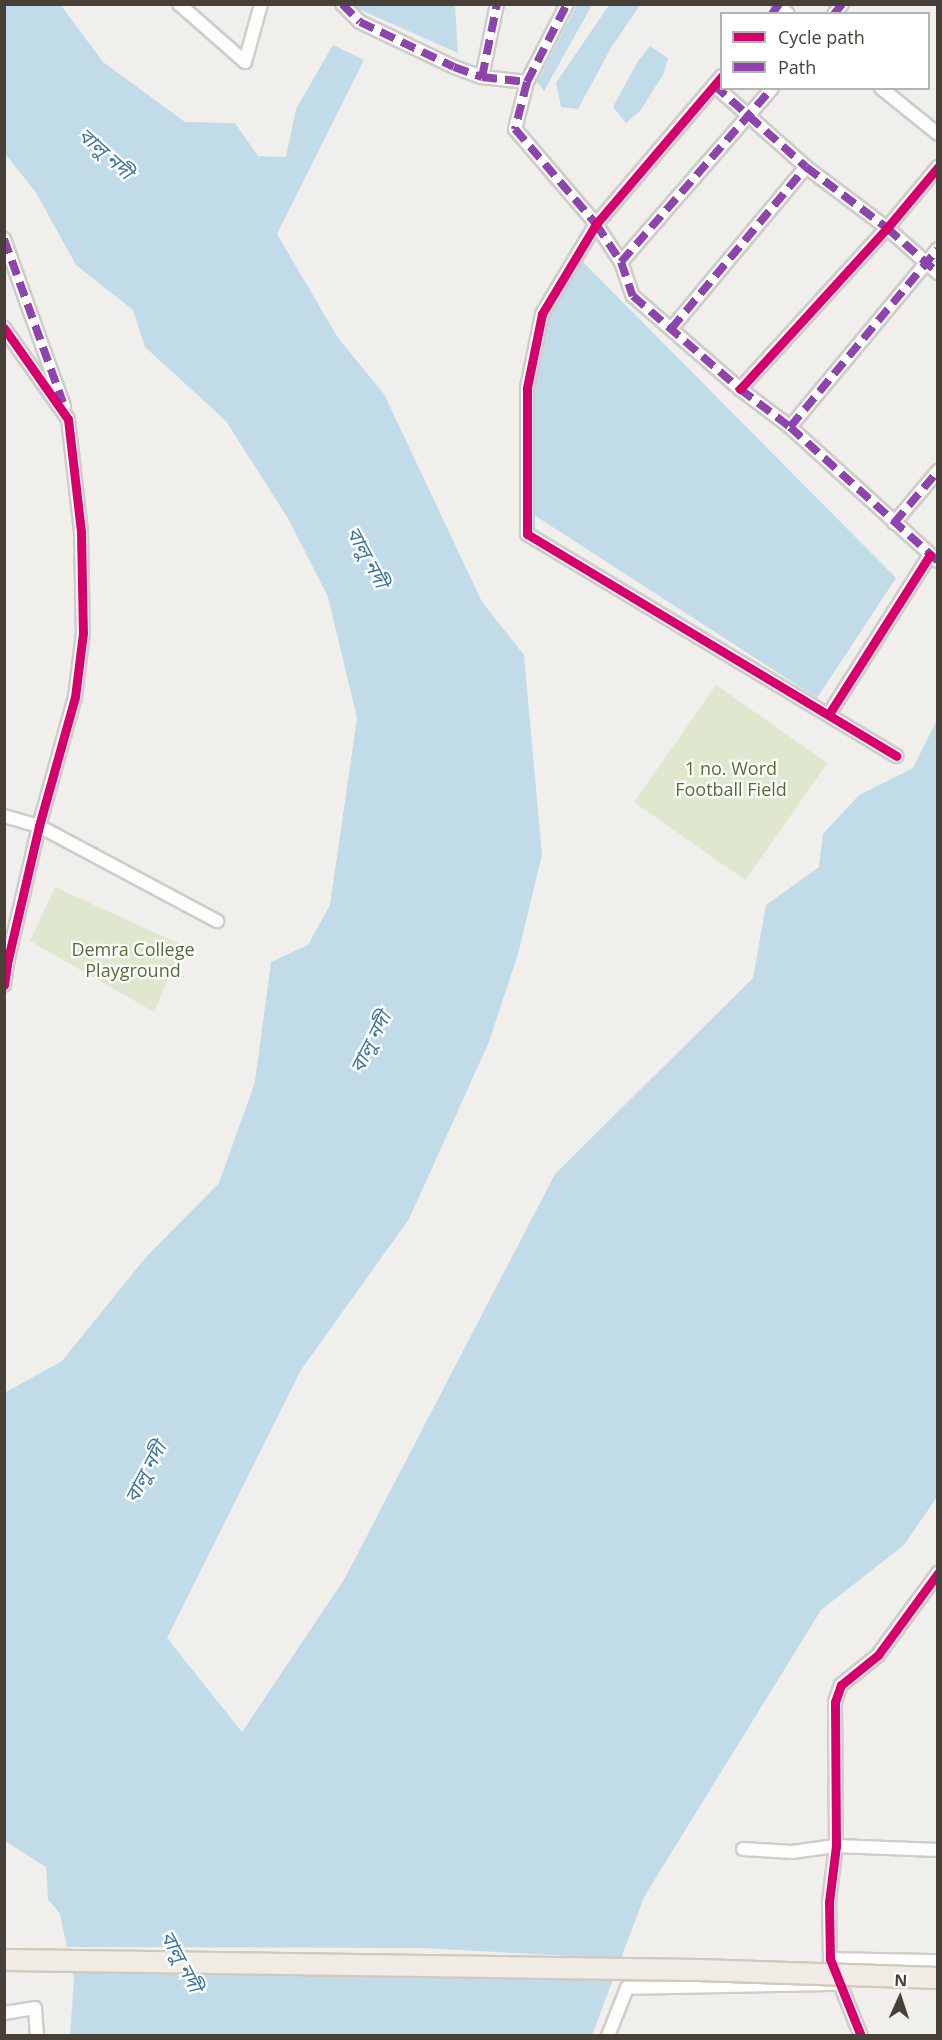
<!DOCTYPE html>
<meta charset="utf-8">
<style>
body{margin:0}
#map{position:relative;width:942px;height:2040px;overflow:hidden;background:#f1efec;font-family:"Open Sans","Noto Sans Bengali",sans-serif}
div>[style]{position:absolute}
.green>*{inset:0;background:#dfe8cf;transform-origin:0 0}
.water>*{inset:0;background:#c2dbe9}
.pier>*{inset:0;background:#f1efec}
.roads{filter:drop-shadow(2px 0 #cfcdc9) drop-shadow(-2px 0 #cfcdc9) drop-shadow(0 2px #cfcdc9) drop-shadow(0 -2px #cfcdc9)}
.minor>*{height:12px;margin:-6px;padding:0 6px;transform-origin:6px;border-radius:6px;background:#fdfdfc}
.bridges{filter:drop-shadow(2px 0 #d1cabc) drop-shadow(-2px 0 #d1cabc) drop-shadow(0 2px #d1cabc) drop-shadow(0 -2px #d1cabc)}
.primary-bridge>*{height:20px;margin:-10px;padding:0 10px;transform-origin:10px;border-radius:10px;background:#f0ece5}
.quiet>*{height:8px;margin-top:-4px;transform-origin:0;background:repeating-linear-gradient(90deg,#8e44ad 0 15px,transparent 0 23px)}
.cycleway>*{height:9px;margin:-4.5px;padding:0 4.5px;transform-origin:4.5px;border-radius:4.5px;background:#d6006c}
span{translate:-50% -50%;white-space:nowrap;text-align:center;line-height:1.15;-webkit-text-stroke:4.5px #fff;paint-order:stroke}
.park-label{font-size:18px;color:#4c7133}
.water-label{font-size:20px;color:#3d789e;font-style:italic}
.frame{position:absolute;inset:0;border:6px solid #464039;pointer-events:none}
.legend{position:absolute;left:720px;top:12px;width:210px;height:78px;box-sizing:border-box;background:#fff;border:2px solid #b5b3b0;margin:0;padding:8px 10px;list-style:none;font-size:18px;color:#464039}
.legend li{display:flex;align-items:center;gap:12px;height:30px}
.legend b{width:30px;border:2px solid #b5b3b0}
.north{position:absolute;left:870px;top:1968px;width:60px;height:60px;-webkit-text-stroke:4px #fff;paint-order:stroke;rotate:3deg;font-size:16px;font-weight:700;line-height:24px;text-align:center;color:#464039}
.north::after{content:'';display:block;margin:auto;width:21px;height:27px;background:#464039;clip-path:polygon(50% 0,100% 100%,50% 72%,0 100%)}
</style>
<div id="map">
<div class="green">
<div style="left:716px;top:685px;width:136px;height:143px;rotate:35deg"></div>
<div style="clip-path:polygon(55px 887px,182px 945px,154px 1012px,30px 941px)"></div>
</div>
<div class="water">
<div style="clip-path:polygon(60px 4px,103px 62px,185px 122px,235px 123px,258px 156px,286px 157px,296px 109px,333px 45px,364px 60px,277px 234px,338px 338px,384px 394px,482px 602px,524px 655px,542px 855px,518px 954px,489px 1042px,409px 1219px,301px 1370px,167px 1638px,242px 1732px,345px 1578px,555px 1174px,753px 978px,766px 905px,819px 867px,823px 834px,859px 795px,913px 768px,937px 720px,937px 1497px,904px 1545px,821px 1610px,644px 1897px,592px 2035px,70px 2035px,74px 1980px,60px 1914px,48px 1899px,46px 1867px,5px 1841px,4px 1393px,62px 1361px,146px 1257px,219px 1183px,255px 1082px,271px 962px,308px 945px,330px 905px,357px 718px,328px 597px,289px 520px,226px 421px,145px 347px,133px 310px,76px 265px,35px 191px,5px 154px,5px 5px)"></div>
<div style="clip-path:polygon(352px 5px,455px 5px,458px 53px,354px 7px)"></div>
<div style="clip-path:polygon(577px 5px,592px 5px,544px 91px,537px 82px)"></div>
<div style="clip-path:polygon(609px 5px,640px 5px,611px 48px,578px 109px,561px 107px,556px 83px)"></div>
<div style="clip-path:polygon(650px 46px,668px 58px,663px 75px,640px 111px,626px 123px,613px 107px,638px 61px)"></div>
<div style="clip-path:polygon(579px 258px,896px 578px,817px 698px,531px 513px,529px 397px,536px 350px,556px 293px)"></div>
</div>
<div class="pier">
<div style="clip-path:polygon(64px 1947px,422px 1948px,624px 1959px,617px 1976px,68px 1966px)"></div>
</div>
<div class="roads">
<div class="minor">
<div style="left:179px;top:4px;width:88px;rotate:41.3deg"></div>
<div style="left:245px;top:62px;width:60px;rotate:-74.6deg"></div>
<div style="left:342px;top:4px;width:25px;rotate:45deg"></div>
<div style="left:360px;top:22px;width:104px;rotate:25.6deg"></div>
<div style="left:454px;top:67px;width:30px;rotate:20deg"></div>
<div style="left:482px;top:77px;width:45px;rotate:6.3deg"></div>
<div style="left:527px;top:82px;width:88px;rotate:-62.9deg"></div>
<div style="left:778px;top:5px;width:13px;rotate:42deg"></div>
<div style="left:834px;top:14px;width:13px;rotate:-51deg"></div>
<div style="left:722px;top:76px;width:194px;rotate:130.4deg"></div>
<div style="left:596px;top:224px;width:105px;rotate:121deg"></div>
<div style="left:542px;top:314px;width:76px;rotate:101.5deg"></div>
<div style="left:527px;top:388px;width:146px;rotate:90deg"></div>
<div style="left:527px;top:534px;width:431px;rotate:31deg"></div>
<div style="left:482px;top:77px;width:75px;rotate:-78.4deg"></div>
<div style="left:527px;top:82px;width:49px;rotate:104.3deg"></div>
<div style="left:515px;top:129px;width:125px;rotate:49.5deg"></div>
<div style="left:596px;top:224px;width:45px;rotate:56.7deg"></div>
<div style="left:621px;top:262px;width:36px;rotate:71deg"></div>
<div style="left:633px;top:296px;width:142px;rotate:41deg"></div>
<div style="left:740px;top:389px;width:63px;rotate:37.2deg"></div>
<div style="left:790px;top:427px;width:200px;rotate:42.2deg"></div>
<div style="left:714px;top:85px;width:123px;rotate:41.7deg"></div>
<div style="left:806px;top:167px;width:101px;rotate:37deg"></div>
<div style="left:887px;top:228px;width:68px;rotate:41.4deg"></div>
<div style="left:881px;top:88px;width:73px;rotate:38.9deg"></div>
<div style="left:4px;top:239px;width:178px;rotate:70.3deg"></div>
<div style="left:621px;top:262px;width:230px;rotate:-49deg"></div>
<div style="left:4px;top:328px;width:111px;rotate:54.9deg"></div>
<div style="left:68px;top:419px;width:114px;rotate:83.4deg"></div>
<div style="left:81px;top:532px;width:101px;rotate:88.9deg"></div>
<div style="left:83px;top:633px;width:64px;rotate:97.1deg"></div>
<div style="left:75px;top:697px;width:134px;rotate:105.6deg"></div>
<div style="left:39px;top:826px;width:142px;rotate:103.1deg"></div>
<div style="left:7px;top:964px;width:21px;rotate:98deg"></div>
<div style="left:671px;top:329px;width:211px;rotate:-50.2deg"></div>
<div style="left:740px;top:389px;width:218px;rotate:-47.6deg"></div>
<div style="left:887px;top:228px;width:80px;rotate:-50.1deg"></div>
<div style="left:790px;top:427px;width:231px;rotate:-50.3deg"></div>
<div style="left:894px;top:523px;width:68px;rotate:-49.8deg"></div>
<div style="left:829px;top:714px;width:188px;rotate:-57.6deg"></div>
<div style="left:4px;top:816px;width:36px;rotate:16deg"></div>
<div style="left:39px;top:826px;width:202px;rotate:28.1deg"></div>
<div style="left:743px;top:1849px;width:49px;rotate:3.5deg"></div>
<div style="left:792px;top:1852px;width:44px;rotate:-7.8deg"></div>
<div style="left:836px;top:1846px;width:102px;rotate:2.2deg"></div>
<div style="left:830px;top:1959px;width:108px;rotate:1.1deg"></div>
<div style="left:4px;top:2013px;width:31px;rotate:-9deg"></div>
<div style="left:35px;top:2008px;width:28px;rotate:86deg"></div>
<div style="left:608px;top:2036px;width:52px;rotate:-68.4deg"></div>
<div style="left:627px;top:1988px;width:210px;rotate:-1.1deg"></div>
<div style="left:861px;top:2036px;width:83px;rotate:-111.9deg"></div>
<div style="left:830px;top:1959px;width:57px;rotate:-91deg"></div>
<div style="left:829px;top:1902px;width:56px;rotate:-82.9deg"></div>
<div style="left:836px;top:1846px;width:144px;rotate:-90.4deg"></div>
<div style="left:835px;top:1702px;width:18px;rotate:-71deg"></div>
<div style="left:841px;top:1685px;width:48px;rotate:-39deg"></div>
<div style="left:878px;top:1655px;width:102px;rotate:-53.8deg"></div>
</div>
</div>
<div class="bridges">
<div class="primary-bridge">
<div style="left:9px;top:1960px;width:690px;rotate:0.83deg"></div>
<div style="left:699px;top:1970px;width:239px;rotate:1.9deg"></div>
</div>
</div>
<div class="quiet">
<div style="left:342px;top:4px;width:25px;rotate:45deg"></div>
<div style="left:360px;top:22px;width:104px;rotate:25.6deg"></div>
<div style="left:454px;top:67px;width:30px;rotate:20deg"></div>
<div style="left:482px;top:77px;width:45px;rotate:6.3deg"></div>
<div style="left:527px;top:82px;width:88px;rotate:-62.9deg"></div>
<div style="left:772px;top:14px;width:12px;rotate:-55deg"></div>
<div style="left:834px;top:14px;width:13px;rotate:-51deg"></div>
<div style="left:482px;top:77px;width:75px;rotate:-78.4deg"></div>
<div style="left:527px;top:82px;width:49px;rotate:104.3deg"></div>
<div style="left:515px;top:129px;width:125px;rotate:49.5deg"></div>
<div style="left:596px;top:224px;width:45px;rotate:56.7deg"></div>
<div style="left:621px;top:262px;width:36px;rotate:71deg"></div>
<div style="left:633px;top:296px;width:142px;rotate:41deg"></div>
<div style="left:740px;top:389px;width:63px;rotate:37.2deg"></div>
<div style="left:790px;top:427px;width:200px;rotate:42.2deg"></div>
<div style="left:714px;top:85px;width:123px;rotate:41.7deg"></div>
<div style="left:806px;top:167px;width:101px;rotate:37deg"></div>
<div style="left:887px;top:228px;width:68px;rotate:41.4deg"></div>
<div style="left:4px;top:239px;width:174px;rotate:70.2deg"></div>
<div style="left:621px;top:262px;width:230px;rotate:-49deg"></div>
<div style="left:671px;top:329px;width:211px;rotate:-50.2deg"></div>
<div style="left:790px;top:427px;width:231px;rotate:-50.3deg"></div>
<div style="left:894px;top:523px;width:68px;rotate:-49.8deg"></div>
</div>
<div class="cycleway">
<div style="left:722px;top:76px;width:194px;rotate:130.4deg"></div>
<div style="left:596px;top:224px;width:105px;rotate:121deg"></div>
<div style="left:542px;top:314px;width:76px;rotate:101.5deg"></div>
<div style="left:527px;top:388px;width:146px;rotate:90deg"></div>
<div style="left:527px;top:534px;width:431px;rotate:31deg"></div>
<div style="left:4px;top:328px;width:111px;rotate:54.9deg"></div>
<div style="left:68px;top:419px;width:114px;rotate:83.4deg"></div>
<div style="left:81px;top:532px;width:101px;rotate:88.9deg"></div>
<div style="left:83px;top:633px;width:64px;rotate:97.1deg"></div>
<div style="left:75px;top:697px;width:134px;rotate:105.6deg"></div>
<div style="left:39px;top:826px;width:142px;rotate:103.1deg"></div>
<div style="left:7px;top:964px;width:21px;rotate:98deg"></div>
<div style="left:740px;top:389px;width:218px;rotate:-47.6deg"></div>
<div style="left:887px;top:228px;width:80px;rotate:-50.1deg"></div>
<div style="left:829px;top:714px;width:188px;rotate:-57.6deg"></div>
<div style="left:861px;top:2036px;width:83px;rotate:-111.9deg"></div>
<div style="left:830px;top:1959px;width:57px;rotate:-91deg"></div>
<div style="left:829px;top:1902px;width:56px;rotate:-82.9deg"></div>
<div style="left:836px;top:1846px;width:144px;rotate:-90.4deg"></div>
<div style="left:835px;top:1702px;width:18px;rotate:-71deg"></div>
<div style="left:841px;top:1685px;width:48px;rotate:-39deg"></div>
<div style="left:878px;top:1655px;width:102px;rotate:-53.8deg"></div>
</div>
<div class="park-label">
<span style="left:731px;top:779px">1 no. Word<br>Football Field</span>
<span style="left:133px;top:960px">Demra College<br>Playground</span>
</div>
<div class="water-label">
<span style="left:106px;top:153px;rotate:42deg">বালু নদী</span>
<span style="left:368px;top:557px;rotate:62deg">বালু নদী</span>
<span style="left:370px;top:1042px;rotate:-63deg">বালু নদী</span>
<span style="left:145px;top:1472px;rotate:-62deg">বালু নদী</span>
<span style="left:182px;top:1961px;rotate:62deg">বালু নদী</span>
</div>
<div class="frame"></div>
<ul class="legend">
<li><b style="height:8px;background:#d6006c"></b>Cycle path</li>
<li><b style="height:8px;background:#8e44ad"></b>Path</li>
</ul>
<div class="north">N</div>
</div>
